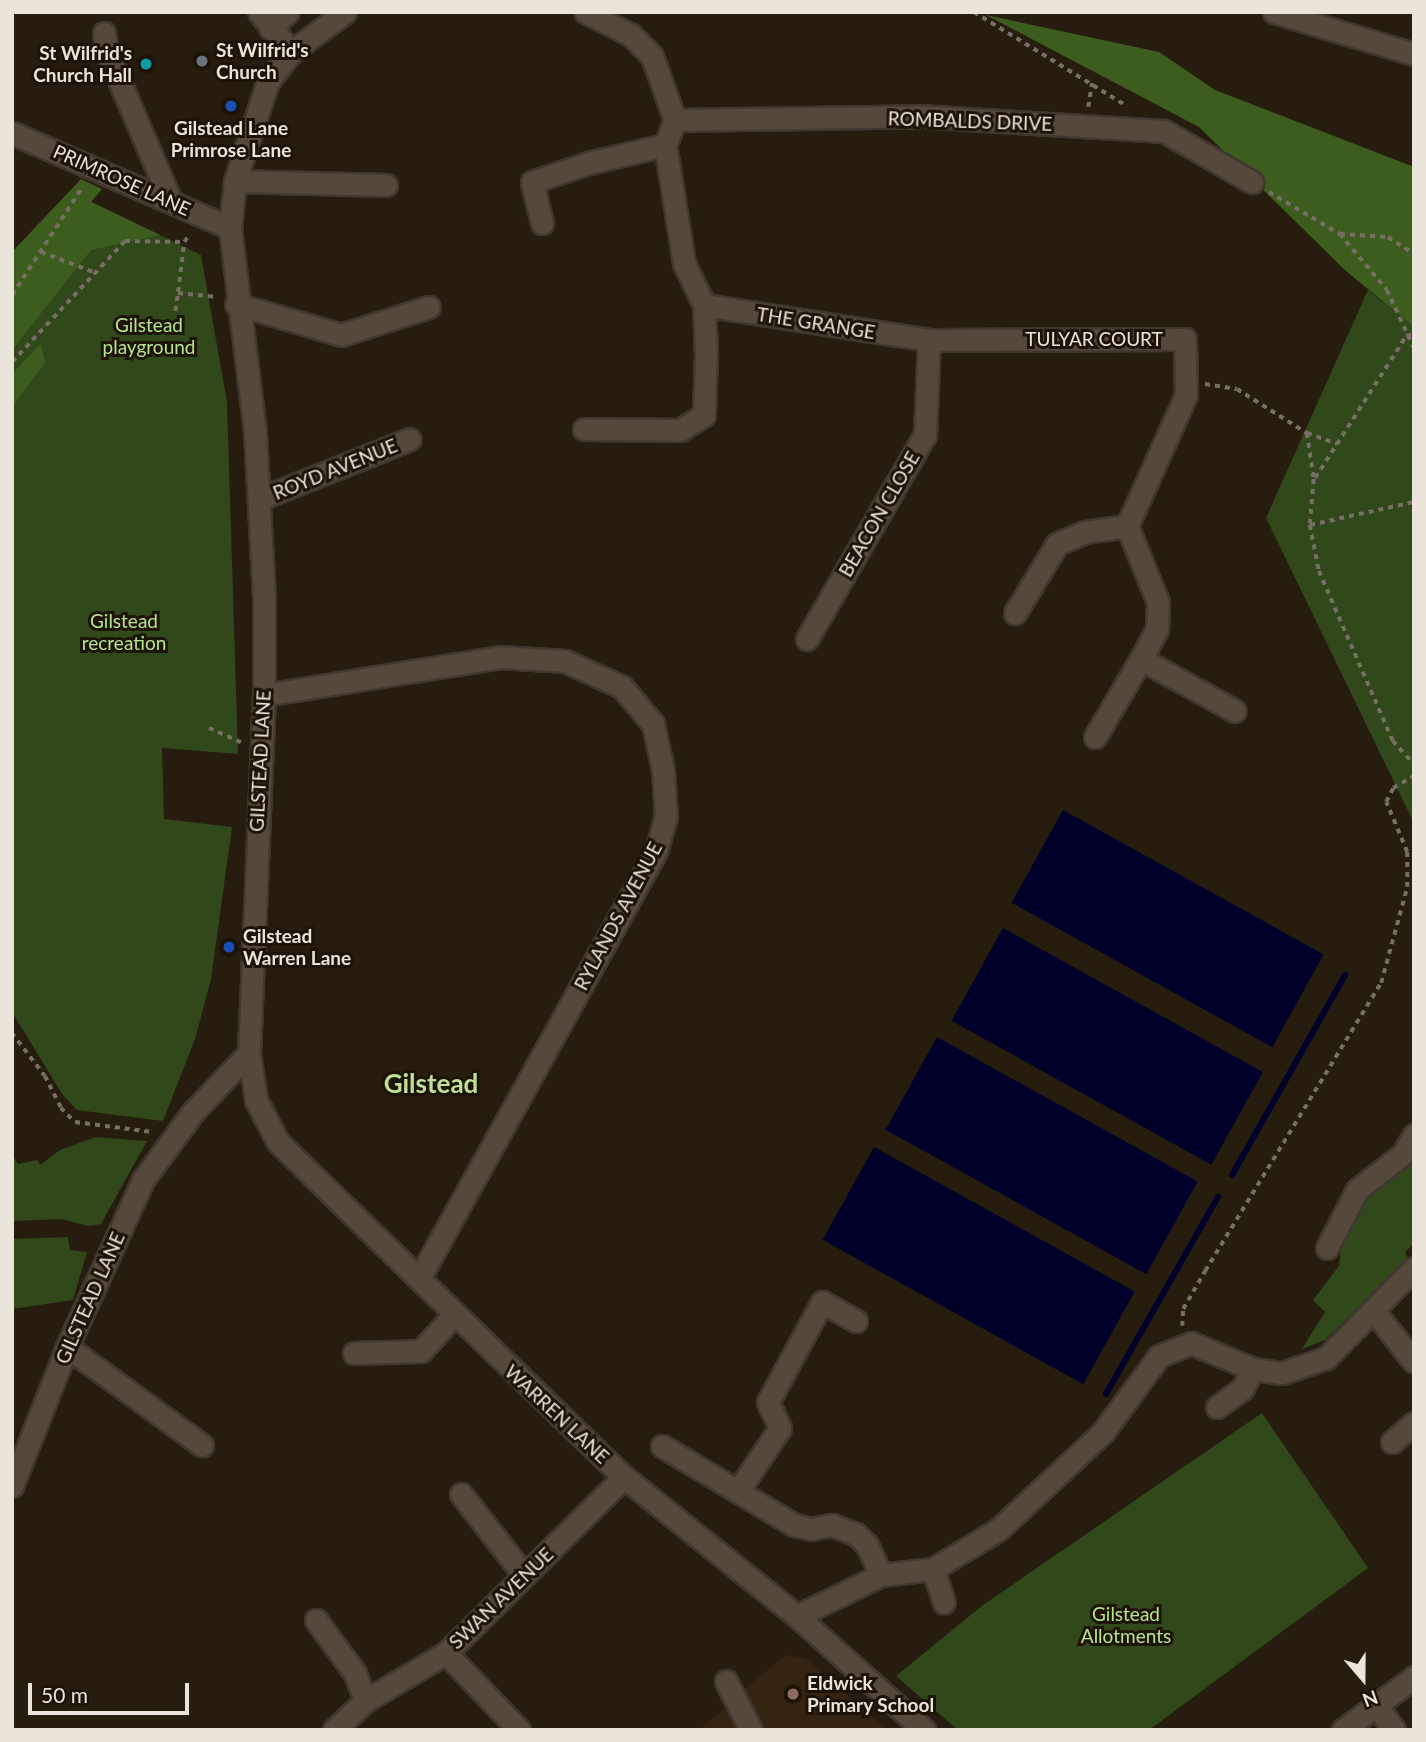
<!DOCTYPE html>
<style>
body{margin:0}
#map{position:relative;width:1426px;height:1742px;overflow:hidden;background:#271d0f;font-family:Lato,sans-serif}
div>[style]{position:absolute}
.built>*{inset:0;background:#332511}
.green>*{inset:0;background:#30481a}
.forest>*{inset:0;background:#3d5d1f}
.water>*{inset:0;background:#00002b;transform-origin:0 0}
.stream>*{height:6px;margin:-3px;padding:0 3px;transform-origin:3px;border-radius:3px;background:#00002b}
.path>*{height:3.5px;margin-top:-1.75px;transform-origin:0;background:repeating-linear-gradient(90deg,#776f63 0 5px,transparent 0 10px)}
.roads{filter:drop-shadow(2px 0 #403830) drop-shadow(-2px 0 #403830) drop-shadow(0 2px #403830) drop-shadow(0 -2px #403830)}
.minor>*{height:21px;margin:-10.5px;padding:0 10.5px;transform-origin:10.5px;border-radius:10.5px;background:#54493a}
.dots>*{width:19px;height:19px;translate:-50% -50%;box-sizing:border-box;border:4px solid #1d1306;border-radius:50%}
span{translate:-50% -50%;white-space:nowrap;text-align:center;line-height:1.15;-webkit-text-stroke:6px #1d1306;paint-order:stroke}
.poi-label{font-size:19px;color:#ebe4db;font-weight:700}
.left{translate:0 -50%;text-align:left}
.right{translate:-100% -50%;text-align:right}
.street-label{font-size:19px;color:#ebe4db}
.park-label{font-size:19px;color:#b5e58d}
.district-label{font-size:26px;color:#c0df97;font-weight:700}
.frame{position:absolute;inset:0;border:14px solid #ebe4db;pointer-events:none}
.north{position:absolute;left:1328px;top:1644px;width:70px;height:70px;-webkit-text-stroke:5px #1d1306;paint-order:stroke;rotate:160deg;font-size:19px;font-weight:700;line-height:28px;text-align:center;color:#ebe4db}
.north::after{content:'';display:block;margin:auto;width:24px;height:32px;background:#ebe4db;clip-path:polygon(50% 0,100% 100%,50% 72%,0 100%)}
.scale{position:absolute;left:28px;top:1683px;width:161px;height:32px;box-sizing:border-box;border:4px solid #ebe4db;border-top:0;padding-left:9px;font-size:21px;line-height:24px;white-space:nowrap;color:#ebe4db;-webkit-text-stroke:5px #1d1306;paint-order:stroke}
</style>
<div id="map">
<div class="built">
<div style="clip-path:polygon(785px 1655px,805px 1658px,887px 1730px,699px 1730px)"></div>
</div>
<div class="green">
<div style="clip-path:polygon(90px 201px,201px 255px,227px 402px,238px 754px,162px 748px,164px 819px,232px 827px,211px 979px,195px 1039px,163px 1121px,77px 1110px,62px 1094px,12px 1012px,12px 294px)"></div>
<div style="clip-path:polygon(1368px 290px,1414px 327px,1414px 823px,1266px 518px)"></div>
<div style="clip-path:polygon(96px 1137px,147px 1141px,101px 1224px,88px 1226px,62px 1219px,12px 1221px,12px 1154px,18px 1164px,37px 1160px,40px 1165px,60px 1150px)"></div>
<div style="clip-path:polygon(1414px 1156px,1414px 1244px,1405px 1252px,1409px 1261px,1325px 1340px,1302px 1349px,1325px 1312px,1313px 1300px,1339px 1266px,1343px 1232px,1379px 1179px)"></div>
<div style="clip-path:polygon(68px 1237px,70px 1250px,87px 1252px,73px 1300px,12px 1309px,12px 1239px)"></div>
<div style="clip-path:polygon(1262px 1413px,1368px 1568px,1149px 1730px,958px 1730px,896px 1676px,983px 1605px)"></div>
</div>
<div class="forest">
<div style="clip-path:polygon(986px 15px,1159px 52px,1215px 90px,1414px 167px,1414px 327px,1346px 271px,1199px 127px)"></div>
<div style="clip-path:polygon(81px 179px,102px 189px,91px 202px,160px 235px,91px 250px,12px 350px,12px 252px)"></div>
<div style="clip-path:polygon(41px 343px,45px 363px,12px 407px,12px 374px)"></div>
</div>
<div class="water">
<div style="left:1063px;top:810px;width:298px;height:106px;rotate:29deg"></div>
<div style="left:1003px;top:928px;width:297px;height:106px;rotate:29deg"></div>
<div style="left:937px;top:1037px;width:298px;height:106px;rotate:29deg"></div>
<div style="left:874px;top:1147px;width:298px;height:106px;rotate:29deg"></div>
</div>
<div class="stream">
<div style="left:1232px;top:1175px;width:230px;rotate:-60.5deg"></div>
<div style="left:1106px;top:1394px;width:227px;rotate:-60.4deg"></div>
</div>
<div class="path">
<div style="left:974px;top:12px;width:180px;rotate:31.6deg"></div>
<div style="left:1088px;top:107px;width:24px;rotate:-81deg"></div>
<div style="left:1269px;top:192px;width:82px;rotate:30.6deg"></div>
<div style="left:1340px;top:234px;width:48px;rotate:3.6deg"></div>
<div style="left:1388px;top:237px;width:31px;rotate:33deg"></div>
<div style="left:1340px;top:234px;width:73px;rotate:50deg"></div>
<div style="left:1387px;top:290px;width:64px;rotate:65deg"></div>
<div style="left:41px;top:252px;width:59px;rotate:20.9deg"></div>
<div style="left:178px;top:292px;width:50px;rotate:-83.2deg"></div>
<div style="left:12px;top:295px;width:130px;rotate:-56.9deg"></div>
<div style="left:175px;top:311px;width:18px;rotate:-81deg"></div>
<div style="left:178px;top:293px;width:40px;rotate:5.7deg"></div>
<div style="left:12px;top:362px;width:166px;rotate:-47deg"></div>
<div style="left:125px;top:241px;width:59px;rotate:1deg"></div>
<div style="left:184px;top:242px;width:10px;rotate:-53deg"></div>
<div style="left:1205px;top:384px;width:32px;rotate:9deg"></div>
<div style="left:1237px;top:389px;width:83px;rotate:32.2deg"></div>
<div style="left:1307px;top:433px;width:47px;rotate:81.3deg"></div>
<div style="left:1314px;top:479px;width:46px;rotate:95deg"></div>
<div style="left:1310px;top:525px;width:107px;rotate:-12.5deg"></div>
<div style="left:1307px;top:433px;width:32px;rotate:20deg"></div>
<div style="left:1315px;top:478px;width:169px;rotate:-57.3deg"></div>
<div style="left:1406px;top:336px;width:8px;rotate:-14deg"></div>
<div style="left:1310px;top:525px;width:47px;rotate:78.9deg"></div>
<div style="left:1319px;top:571px;width:185px;rotate:66.5deg"></div>
<div style="left:1393px;top:741px;width:31px;rotate:48deg"></div>
<div style="left:209px;top:728px;width:36px;rotate:24deg"></div>
<div style="left:12px;top:1033px;width:54px;rotate:52.5deg"></div>
<div style="left:45px;top:1076px;width:36px;rotate:63deg"></div>
<div style="left:61px;top:1108px;width:20px;rotate:45deg"></div>
<div style="left:75px;top:1122px;width:78px;rotate:7.4deg"></div>
<div style="left:1182px;top:1326px;width:17px;rotate:-87deg"></div>
<div style="left:1183px;top:1309px;width:44px;rotate:-59.9deg"></div>
<div style="left:1205px;top:1271px;width:338px;rotate:-58.6deg"></div>
<div style="left:1381px;top:983px;width:99px;rotate:-74.8deg"></div>
<div style="left:1407px;top:887px;width:35px;rotate:-90deg"></div>
<div style="left:1407px;top:852px;width:54px;rotate:-112.8deg"></div>
<div style="left:1386px;top:802px;width:16px;rotate:-63deg"></div>
<div style="left:1393px;top:788px;width:24px;rotate:-30deg"></div>
</div>
<div class="roads">
<div class="minor">
<div style="left:259px;top:12px;width:51px;rotate:51.3deg"></div>
<div style="left:345px;top:12px;width:67px;rotate:143.5deg"></div>
<div style="left:291px;top:52px;width:37px;rotate:128deg"></div>
<div style="left:268px;top:81px;width:105px;rotate:108.3deg"></div>
<div style="left:235px;top:181px;width:47px;rotate:96.1deg"></div>
<div style="left:230px;top:228px;width:206px;rotate:83deg"></div>
<div style="left:255px;top:432px;width:164px;rotate:86.9deg"></div>
<div style="left:264px;top:596px;width:99px;rotate:90deg"></div>
<div style="left:264px;top:695px;width:358px;rotate:92.4deg"></div>
<div style="left:249px;top:1053px;width:48px;rotate:81.5deg"></div>
<div style="left:256px;top:1100px;width:47px;rotate:62.4deg"></div>
<div style="left:278px;top:1142px;width:482px;rotate:44.1deg"></div>
<div style="left:624px;top:1477px;width:222px;rotate:38.8deg"></div>
<div style="left:797px;top:1616px;width:171px;rotate:41.9deg"></div>
<div style="left:1274px;top:12px;width:146px;rotate:16.7deg"></div>
<div style="left:270px;top:28px;width:24px;rotate:-42deg"></div>
<div style="left:104px;top:33px;width:19px;rotate:81deg"></div>
<div style="left:107px;top:52px;width:162px;rotate:66.8deg"></div>
<div style="left:675px;top:120px;width:244px;rotate:-0.9deg"></div>
<div style="left:919px;top:116px;width:245px;rotate:3.5deg"></div>
<div style="left:1164px;top:131px;width:102px;rotate:30.1deg"></div>
<div style="left:12px;top:133px;width:238px;rotate:23.5deg"></div>
<div style="left:235px;top:181px;width:151px;rotate:1.5deg"></div>
<div style="left:542px;top:223px;width:42px;rotate:-103.7deg"></div>
<div style="left:532px;top:182px;width:59px;rotate:-18.7deg"></div>
<div style="left:588px;top:163px;width:79px;rotate:-13.2deg"></div>
<div style="left:236px;top:304px;width:109px;rotate:16.4deg"></div>
<div style="left:341px;top:335px;width:92px;rotate:-17.7deg"></div>
<div style="left:704px;top:305px;width:228px;rotate:8.8deg"></div>
<div style="left:929px;top:340px;width:256px;rotate:-0.2deg"></div>
<div style="left:1185px;top:339px;width:56px;rotate:89deg"></div>
<div style="left:1186px;top:395px;width:144px;rotate:114.2deg"></div>
<div style="left:1127px;top:526px;width:42px;rotate:171.9deg"></div>
<div style="left:1085px;top:532px;width:30px;rotate:157deg"></div>
<div style="left:1057px;top:544px;width:81px;rotate:121.3deg"></div>
<div style="left:584px;top:429px;width:96px;rotate:0.6deg"></div>
<div style="left:680px;top:430px;width:28px;rotate:-32deg"></div>
<div style="left:704px;top:415px;width:60px;rotate:-88.1deg"></div>
<div style="left:706px;top:355px;width:50px;rotate:-92.3deg"></div>
<div style="left:704px;top:305px;width:47px;rotate:-115.5deg"></div>
<div style="left:684px;top:263px;width:120px;rotate:-99.1deg"></div>
<div style="left:665px;top:145px;width:27px;rotate:-68deg"></div>
<div style="left:675px;top:120px;width:68px;rotate:-109.8deg"></div>
<div style="left:652px;top:56px;width:30px;rotate:-135deg"></div>
<div style="left:631px;top:35px;width:51px;rotate:-153.4deg"></div>
<div style="left:259px;top:499px;width:162px;rotate:-21.7deg"></div>
<div style="left:1127px;top:526px;width:82px;rotate:67.8deg"></div>
<div style="left:1158px;top:602px;width:27px;rotate:92deg"></div>
<div style="left:1157px;top:629px;width:34px;rotate:118deg"></div>
<div style="left:1141px;top:659px;width:107px;rotate:29deg"></div>
<div style="left:807px;top:639px;width:236px;rotate:-60deg"></div>
<div style="left:925px;top:435px;width:95px;rotate:-87.6deg"></div>
<div style="left:264px;top:695px;width:239px;rotate:-9.1deg"></div>
<div style="left:500px;top:657px;width:65px;rotate:3.5deg"></div>
<div style="left:565px;top:661px;width:63px;rotate:24.5deg"></div>
<div style="left:622px;top:687px;width:48px;rotate:50deg"></div>
<div style="left:653px;top:724px;width:47px;rotate:77.7deg"></div>
<div style="left:663px;top:770px;width:46px;rotate:86.3deg"></div>
<div style="left:666px;top:816px;width:36px;rotate:106deg"></div>
<div style="left:656px;top:851px;width:486px;rotate:119deg"></div>
<div style="left:1095px;top:737px;width:91px;rotate:-59.5deg"></div>
<div style="left:1327px;top:1248px;width:65px;rotate:-62.7deg"></div>
<div style="left:1357px;top:1190px;width:58px;rotate:-38deg"></div>
<div style="left:1403px;top:1154px;width:22px;rotate:-60deg"></div>
<div style="left:1373px;top:1310px;width:66px;rotate:51.7deg"></div>
<div style="left:67px;top:1347px;width:167px;rotate:36deg"></div>
<div style="left:354px;top:1353px;width:67px;rotate:-1.7deg"></div>
<div style="left:421px;top:1351px;width:47px;rotate:-47.6deg"></div>
<div style="left:1217px;top:1407px;width:31px;rotate:-36deg"></div>
<div style="left:1242px;top:1389px;width:23px;rotate:-61deg"></div>
<div style="left:1392px;top:1442px;width:29px;rotate:-41deg"></div>
<div style="left:662px;top:1446px;width:154px;rotate:30.9deg"></div>
<div style="left:794px;top:1525px;width:17px;rotate:13deg"></div>
<div style="left:811px;top:1529px;width:21px;rotate:-11deg"></div>
<div style="left:832px;top:1525px;width:26px;rotate:21deg"></div>
<div style="left:856px;top:1534px;width:16px;rotate:45deg"></div>
<div style="left:867px;top:1545px;width:33px;rotate:65deg"></div>
<div style="left:12px;top:1486px;width:149px;rotate:-68.4deg"></div>
<div style="left:67px;top:1347px;width:183px;rotate:-65.5deg"></div>
<div style="left:143px;top:1180px;width:84px;rotate:-53.7deg"></div>
<div style="left:193px;top:1112px;width:81px;rotate:-46.5deg"></div>
<div style="left:738px;top:1491px;width:76px;rotate:-56.3deg"></div>
<div style="left:780px;top:1428px;width:29px;rotate:-115deg"></div>
<div style="left:768px;top:1402px;width:114px;rotate:-61.6deg"></div>
<div style="left:822px;top:1302px;width:39px;rotate:29deg"></div>
<div style="left:461px;top:1494px;width:103px;rotate:52.1deg"></div>
<div style="left:933px;top:1569px;width:35px;rotate:72deg"></div>
<div style="left:797px;top:1616px;width:93px;rotate:-26deg"></div>
<div style="left:881px;top:1575px;width:52px;rotate:-6.6deg"></div>
<div style="left:933px;top:1569px;width:76px;rotate:-31deg"></div>
<div style="left:998px;top:1530px;width:144px;rotate:-43deg"></div>
<div style="left:1103px;top:1432px;width:94px;rotate:-53.6deg"></div>
<div style="left:1159px;top:1356px;width:35px;rotate:-22deg"></div>
<div style="left:1191px;top:1343px;width:67px;rotate:22.8deg"></div>
<div style="left:1253px;top:1369px;width:29px;rotate:8deg"></div>
<div style="left:1282px;top:1373px;width:46px;rotate:-18.8deg"></div>
<div style="left:1326px;top:1358px;width:126px;rotate:-45.6deg"></div>
<div style="left:316px;top:1620px;width:66px;rotate:53.7deg"></div>
<div style="left:355px;top:1673px;width:30px;rotate:70deg"></div>
<div style="left:446px;top:1653px;width:106px;rotate:46.5deg"></div>
<div style="left:726px;top:1681px;width:55px;rotate:63deg"></div>
<div style="left:1376px;top:1705px;width:31px;rotate:54deg"></div>
<div style="left:334px;top:1730px;width:42px;rotate:-43.1deg"></div>
<div style="left:365px;top:1701px;width:94px;rotate:-30.7deg"></div>
<div style="left:446px;top:1653px;width:250px;rotate:-44.7deg"></div>
<div style="left:1343px;top:1730px;width:89px;rotate:-36.7deg"></div>
</div>
</div>
<div class="dots">
<div style="left:202px;top:61px;background:#6b7280"></div>
<div style="left:146px;top:64px;background:#0f9aa8"></div>
<div style="left:231px;top:106px;background:#1a4fb4"></div>
<div style="left:229px;top:947px;background:#1a4fb4"></div>
<div style="left:793px;top:1694px;background:#8d6e63"></div>
</div>
<div class="poi-label">
<span class="left" style="left:216px;top:61px">St Wilfrid's<br>Church</span>
<span class="right" style="left:132px;top:64px">St Wilfrid's<br>Church Hall</span>
<span style="left:231px;top:139px">Gilstead Lane<br>Primrose Lane</span>
<span class="left" style="left:243px;top:947px">Gilstead<br>Warren Lane</span>
<span class="left" style="left:807px;top:1694px">Eldwick<br>Primary School</span>
</div>
<div class="street-label">
<span style="left:970px;top:121px;rotate:2deg">ROMBALDS DRIVE</span>
<span style="left:122px;top:180px;rotate:24deg">PRIMROSE LANE</span>
<span style="left:816px;top:323px;rotate:9deg">THE GRANGE</span>
<span style="left:1094px;top:339px">TULYAR COURT</span>
<span style="left:335px;top:469px;rotate:-22deg">ROYD AVENUE</span>
<span style="left:879px;top:514px;rotate:-60deg">BEACON CLOSE</span>
<span style="left:260px;top:761px;rotate:-87deg">GILSTEAD LANE</span>
<span style="left:618px;top:916px;rotate:-62deg">RYLANDS AVENUE</span>
<span style="left:90px;top:1298px;rotate:-66deg">GILSTEAD LANE</span>
<span style="left:557px;top:1414px;rotate:43deg">WARREN LANE</span>
<span style="left:501px;top:1598px;rotate:-44deg">SWAN AVENUE</span>
</div>
<div class="park-label">
<span style="left:149px;top:336px">Gilstead<br>playground</span>
<span style="left:124px;top:632px">Gilstead<br>recreation</span>
<span style="left:1126px;top:1625px">Gilstead<br>Allotments</span>
</div>
<div class="district-label">
<span style="left:431px;top:1084px">Gilstead</span>
</div>
<div class="frame"></div>
<div class="north">N</div>
<div class="scale">50 m</div>
</div>
